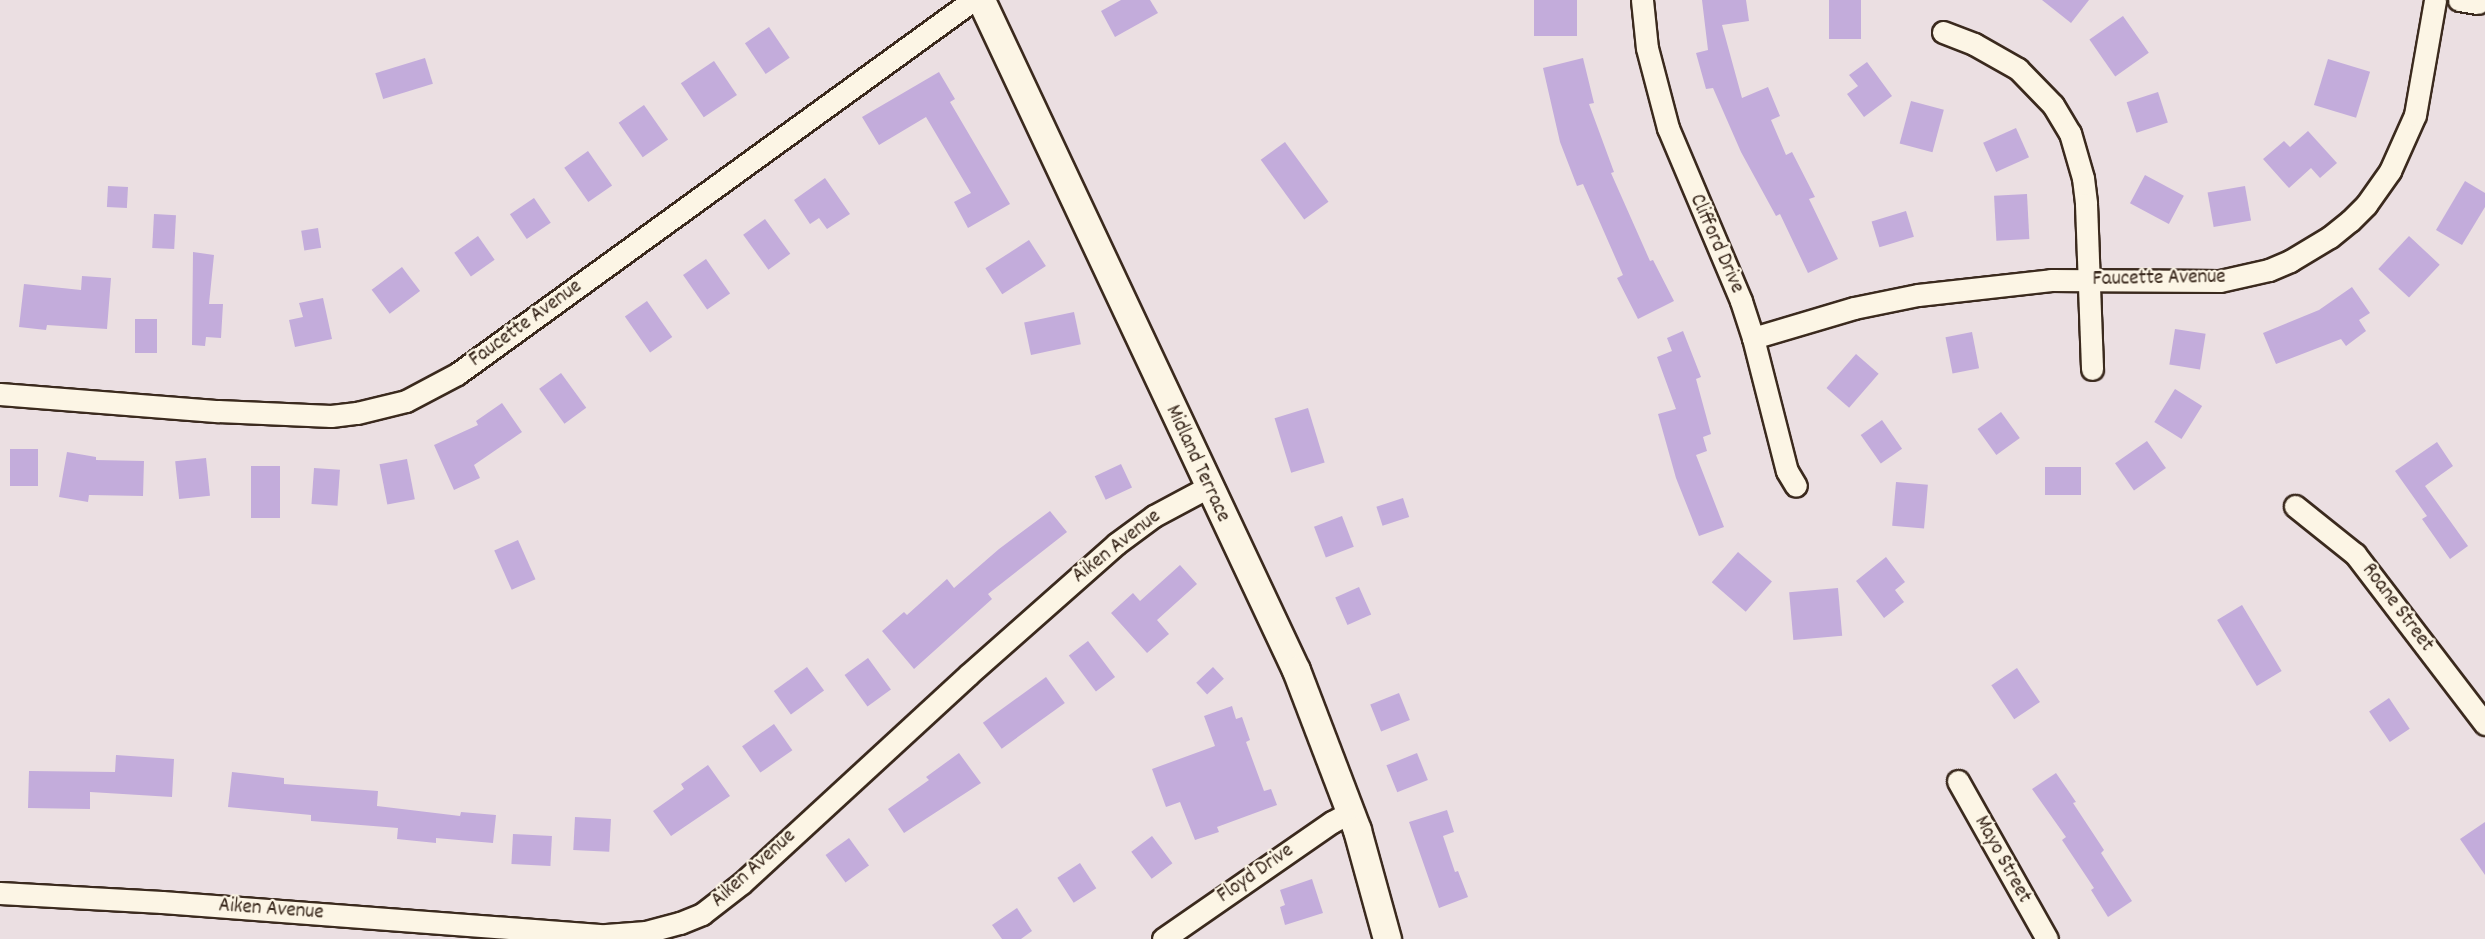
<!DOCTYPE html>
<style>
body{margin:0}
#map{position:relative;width:2485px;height:939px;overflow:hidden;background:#ebdfe2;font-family:Dekko,sans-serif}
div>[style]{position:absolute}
.building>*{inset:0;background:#c3acdb;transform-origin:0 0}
.roads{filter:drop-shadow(2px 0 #3b2a1e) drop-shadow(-2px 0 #3b2a1e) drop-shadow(0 2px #3b2a1e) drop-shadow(0 -2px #3b2a1e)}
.minor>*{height:21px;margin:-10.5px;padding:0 10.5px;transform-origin:10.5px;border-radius:10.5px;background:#fcf5e5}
.tertiary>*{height:27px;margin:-13.5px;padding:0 13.5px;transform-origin:13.5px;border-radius:13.5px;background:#fcf5e5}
span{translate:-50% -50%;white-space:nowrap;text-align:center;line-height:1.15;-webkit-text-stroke:4.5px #fcf5e5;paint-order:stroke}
.street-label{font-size:21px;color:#3b2a1e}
</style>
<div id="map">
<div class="building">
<div style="clip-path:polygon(1121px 0,1150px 0,1158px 13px,1115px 37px,1101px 11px)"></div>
<div style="left:1534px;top:0;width:43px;height:36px"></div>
<div style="clip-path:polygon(1702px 0,1746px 0,1749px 21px,1722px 25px,1742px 98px,1768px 87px,1780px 116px,1771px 120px,1786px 155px,1792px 152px,1815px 197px,1809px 199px,1838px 259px,1808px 273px,1780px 214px,1776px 216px,1741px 152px,1713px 88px,1706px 89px,1696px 53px,1708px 50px)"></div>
<div style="left:1829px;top:0;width:32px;height:39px"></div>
<div style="clip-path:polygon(2042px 0,2089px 0,2071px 23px)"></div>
<div style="left:2123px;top:16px;width:45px;height:41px;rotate:55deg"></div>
<div style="left:769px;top:27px;width:37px;height:29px;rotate:56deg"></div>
<div style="left:425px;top:58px;width:27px;height:52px;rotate:73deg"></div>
<div style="clip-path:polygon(1583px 58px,1594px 103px,1589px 104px,1614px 172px,1611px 173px,1650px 261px,1653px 260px,1674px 301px,1638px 319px,1617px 278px,1623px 275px,1583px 184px,1577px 186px,1560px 142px,1543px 68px)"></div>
<div style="left:2328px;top:59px;width:44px;height:48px;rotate:17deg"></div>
<div style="left:714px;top:61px;width:41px;height:40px;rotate:56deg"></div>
<div style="clip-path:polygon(1867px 62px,1892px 96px,1864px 117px,1847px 94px,1858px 86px,1849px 75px)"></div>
<div style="clip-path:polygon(939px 72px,955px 99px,950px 102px,1010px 204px,968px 228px,954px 202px,971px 193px,926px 117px,879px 145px,862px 117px)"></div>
<div style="left:2158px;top:92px;width:32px;height:33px;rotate:72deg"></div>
<div style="left:1911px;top:101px;width:34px;height:44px;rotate:15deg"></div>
<div style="left:644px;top:105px;width:42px;height:31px;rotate:55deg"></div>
<div style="left:2016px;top:128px;width:32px;height:36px;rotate:66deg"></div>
<div style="clip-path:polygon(2308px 131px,2337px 163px,2320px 178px,2311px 168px,2289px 188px,2263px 159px,2284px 141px,2290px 147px)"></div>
<div style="left:1285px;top:142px;width:74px;height:30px;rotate:54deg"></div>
<div style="left:588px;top:151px;width:42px;height:29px;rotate:55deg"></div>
<div style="left:2145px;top:175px;width:44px;height:32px;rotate:28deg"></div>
<div style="clip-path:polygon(825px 178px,850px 214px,827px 229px,819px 218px,810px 224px,794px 200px)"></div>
<div style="clip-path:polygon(2465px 181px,2485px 193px,2485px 207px,2462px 245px,2436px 230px)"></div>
<div style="left:108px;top:186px;width:20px;height:21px;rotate:3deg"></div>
<div style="left:2245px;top:186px;width:35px;height:38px;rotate:80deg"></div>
<div style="left:2027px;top:194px;width:45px;height:33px;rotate:87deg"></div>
<div style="left:534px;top:198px;width:30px;height:29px;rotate:56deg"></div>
<div style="left:1906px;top:211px;width:27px;height:36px;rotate:73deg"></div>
<div style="left:154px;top:214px;width:22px;height:34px;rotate:3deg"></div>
<div style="left:765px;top:219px;width:43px;height:27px;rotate:54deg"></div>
<div style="left:318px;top:228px;width:20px;height:17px;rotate:81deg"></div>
<div style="left:478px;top:236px;width:29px;height:29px;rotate:55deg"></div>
<div style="left:2409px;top:236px;width:42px;height:45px;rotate:43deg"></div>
<div style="left:1029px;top:240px;width:31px;height:52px;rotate:57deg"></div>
<div style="clip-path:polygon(193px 252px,214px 255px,209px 304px,223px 304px,221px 338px,206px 337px,205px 346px,192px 345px)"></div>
<div style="left:706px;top:259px;width:42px;height:28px;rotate:55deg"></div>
<div style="left:402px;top:267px;width:30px;height:38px;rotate:53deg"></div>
<div style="clip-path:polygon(82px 276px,111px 278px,107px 329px,47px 325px,46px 330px,19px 327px,24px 284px,81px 290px)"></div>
<div style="clip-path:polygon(2352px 287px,2370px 313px,2359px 320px,2366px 331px,2346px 346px,2341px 339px,2276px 364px,2263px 333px,2319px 310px)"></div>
<div style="clip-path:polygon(323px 298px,332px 339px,295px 347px,289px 320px,303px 317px,299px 303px)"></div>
<div style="left:647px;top:301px;width:44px;height:27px;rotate:55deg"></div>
<div style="left:1074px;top:312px;width:33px;height:51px;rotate:78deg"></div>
<div style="left:135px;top:319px;width:22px;height:34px"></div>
<div style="left:2175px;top:329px;width:31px;height:36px;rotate:9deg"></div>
<div style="clip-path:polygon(1683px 331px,1701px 377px,1696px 379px,1711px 434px,1703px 437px,1707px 451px,1696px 455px,1724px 527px,1699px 536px,1676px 478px,1658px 414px,1676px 409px,1657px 357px,1672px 351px,1667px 338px)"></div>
<div style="left:1972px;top:332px;width:37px;height:27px;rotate:79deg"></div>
<div style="left:1856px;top:354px;width:30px;height:45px;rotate:41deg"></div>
<div style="left:561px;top:373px;width:43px;height:27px;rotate:54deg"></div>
<div style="left:2175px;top:389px;width:32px;height:39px;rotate:32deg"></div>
<div style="clip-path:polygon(502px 403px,522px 432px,474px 465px,480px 478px,454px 490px,434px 445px,478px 425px,476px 421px)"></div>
<div style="left:1308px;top:408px;width:57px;height:35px;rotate:73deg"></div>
<div style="left:2001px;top:412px;width:32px;height:29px;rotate:54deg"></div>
<div style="left:1882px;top:420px;width:35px;height:26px;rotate:55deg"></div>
<div style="left:2147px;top:441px;width:33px;height:39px;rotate:55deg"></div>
<div style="clip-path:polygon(2437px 442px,2453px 466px,2425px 486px,2468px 546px,2450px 559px,2422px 519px,2427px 516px,2395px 471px)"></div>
<div style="left:10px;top:449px;width:28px;height:37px"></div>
<div style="clip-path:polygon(67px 452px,96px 457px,96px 460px,144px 461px,143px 496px,89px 495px,88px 502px,59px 497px)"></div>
<div style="left:206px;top:458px;width:38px;height:31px;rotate:84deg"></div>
<div style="left:407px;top:459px;width:41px;height:28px;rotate:79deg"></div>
<div style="left:1121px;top:464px;width:26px;height:29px;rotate:65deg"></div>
<div style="left:251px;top:466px;width:29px;height:52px"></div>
<div style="left:2081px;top:467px;width:28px;height:36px;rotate:90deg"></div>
<div style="left:314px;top:468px;width:26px;height:36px;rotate:4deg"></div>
<div style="left:1896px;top:482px;width:32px;height:44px;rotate:5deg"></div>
<div style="left:1403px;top:498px;width:20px;height:28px;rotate:72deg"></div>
<div style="clip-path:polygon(1050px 511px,1067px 532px,988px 594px,992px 599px,914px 669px,882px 631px,904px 612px,907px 615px,947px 579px,954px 588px,999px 549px)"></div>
<div style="left:1342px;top:516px;width:33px;height:30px;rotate:69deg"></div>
<div style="left:518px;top:540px;width:43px;height:26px;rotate:66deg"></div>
<div style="left:1738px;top:552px;width:45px;height:40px;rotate:41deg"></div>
<div style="clip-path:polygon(1886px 557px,1905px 582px,1895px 590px,1904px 602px,1884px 618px,1856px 581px)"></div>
<div style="clip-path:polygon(1180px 565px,1197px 584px,1157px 620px,1169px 634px,1147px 653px,1111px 613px,1133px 593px,1140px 601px)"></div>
<div style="left:1359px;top:587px;width:30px;height:26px;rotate:66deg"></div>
<div style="left:1838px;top:588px;width:48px;height:49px;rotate:85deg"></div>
<div style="left:2242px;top:605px;width:77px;height:29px;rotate:59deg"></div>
<div style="left:1088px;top:641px;width:45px;height:24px;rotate:53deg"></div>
<div style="left:868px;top:658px;width:39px;height:29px;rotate:54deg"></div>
<div style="left:807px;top:667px;width:29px;height:41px;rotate:54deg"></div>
<div style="left:1213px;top:667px;width:16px;height:23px;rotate:47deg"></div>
<div style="left:2017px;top:668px;width:41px;height:31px;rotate:56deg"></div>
<div style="left:1046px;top:677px;width:32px;height:78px;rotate:54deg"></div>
<div style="left:1399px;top:693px;width:29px;height:31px;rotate:68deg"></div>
<div style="left:2389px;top:698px;width:37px;height:24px;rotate:56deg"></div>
<div style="clip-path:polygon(1232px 706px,1236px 719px,1242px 717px,1250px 740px,1246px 742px,1264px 791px,1271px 789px,1277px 805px,1217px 827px,1219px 832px,1195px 840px,1180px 802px,1166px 807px,1152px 769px,1215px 746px,1204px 716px)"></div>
<div style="left:774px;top:724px;width:32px;height:39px;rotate:55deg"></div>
<div style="clip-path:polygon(959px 753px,981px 783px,904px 833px,888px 809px,929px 780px,926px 777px)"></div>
<div style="left:1417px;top:753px;width:29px;height:33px;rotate:68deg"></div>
<div style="clip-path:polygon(116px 755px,174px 759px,172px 797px,90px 792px,90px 809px,28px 808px,29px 771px,115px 772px)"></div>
<div style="clip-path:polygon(708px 765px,730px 796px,671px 836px,653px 811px,684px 789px,681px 784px)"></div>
<div style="clip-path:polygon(232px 772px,284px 778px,284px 784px,378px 791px,377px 806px,460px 816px,461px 812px,496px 815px,493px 843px,436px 838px,436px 843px,397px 839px,398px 828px,311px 821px,311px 815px,228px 807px)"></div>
<div style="clip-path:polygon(2056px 773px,2076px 802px,2073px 803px,2104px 850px,2101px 853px,2132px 901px,2108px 917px,2091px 890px,2094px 888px,2062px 840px,2066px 837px,2032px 789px)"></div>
<div style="clip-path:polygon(1447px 810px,1454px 832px,1443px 836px,1455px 872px,1458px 871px,1468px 897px,1439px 908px,1409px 822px)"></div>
<div style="left:575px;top:817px;width:36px;height:33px;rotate:3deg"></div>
<div style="clip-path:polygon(2485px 822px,2485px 875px,2460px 839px)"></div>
<div style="left:513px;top:834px;width:39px;height:30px;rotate:3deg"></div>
<div style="left:1152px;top:836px;width:34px;height:26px;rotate:53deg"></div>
<div style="left:849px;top:838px;width:34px;height:29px;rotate:54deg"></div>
<div style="left:1080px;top:863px;width:30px;height:27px;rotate:57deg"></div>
<div style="clip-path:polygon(1312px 879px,1323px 913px,1285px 925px,1280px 907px,1285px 905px,1280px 890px)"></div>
<div style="clip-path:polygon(1017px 908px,1032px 931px,1021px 939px,1002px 939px,992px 925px)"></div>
</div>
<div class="roads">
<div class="minor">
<div style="left:1642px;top:0;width:48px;rotate:84.1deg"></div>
<div style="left:1647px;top:48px;width:83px;rotate:75.3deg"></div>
<div style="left:1668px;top:128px;width:188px;rotate:67.1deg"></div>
<div style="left:1741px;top:301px;width:39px;rotate:72deg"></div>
<div style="left:1753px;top:338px;width:137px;rotate:75.7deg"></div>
<div style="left:1787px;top:471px;width:17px;rotate:59deg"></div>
<div style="left:2459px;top:0;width:19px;rotate:9deg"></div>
<div style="left:1943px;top:32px;width:33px;rotate:21deg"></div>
<div style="left:1974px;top:44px;width:51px;rotate:29.6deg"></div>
<div style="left:2018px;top:69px;width:50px;rotate:45.8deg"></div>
<div style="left:2053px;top:105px;width:33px;rotate:59deg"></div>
<div style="left:2070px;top:133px;width:47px;rotate:73.9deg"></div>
<div style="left:2083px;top:178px;width:26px;rotate:83deg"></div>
<div style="left:2086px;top:204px;width:165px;rotate:87.9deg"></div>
<div style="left:1753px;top:338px;width:105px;rotate:-16.5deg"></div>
<div style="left:1854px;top:308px;width:65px;rotate:-11.5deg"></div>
<div style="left:1918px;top:295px;width:134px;rotate:-6.4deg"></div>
<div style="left:2051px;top:280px;width:169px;rotate:0.3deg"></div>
<div style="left:2220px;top:281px;width:50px;rotate:-12.7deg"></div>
<div style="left:2269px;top:270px;width:23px;rotate:-23deg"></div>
<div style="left:2290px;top:261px;width:47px;rotate:-31deg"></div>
<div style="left:2330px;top:237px;width:26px;rotate:-39deg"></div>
<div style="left:2350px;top:221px;width:23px;rotate:-45deg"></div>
<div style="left:2366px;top:205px;width:42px;rotate:-54.8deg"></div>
<div style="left:2390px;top:171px;width:61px;rotate:-65.9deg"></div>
<div style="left:2415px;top:115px;width:117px;rotate:-80.1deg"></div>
<div style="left:0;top:394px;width:219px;rotate:4.5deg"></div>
<div style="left:218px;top:411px;width:113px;rotate:2.5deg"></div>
<div style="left:331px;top:416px;width:26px;rotate:-7deg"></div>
<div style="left:357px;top:413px;width:50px;rotate:-13.8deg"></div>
<div style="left:406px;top:401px;width:58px;rotate:-27.9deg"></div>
<div style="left:457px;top:374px;width:637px;rotate:-35.93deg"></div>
<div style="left:2295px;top:506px;width:77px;rotate:38.7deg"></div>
<div style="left:2355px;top:554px;width:214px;rotate:52.6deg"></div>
<div style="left:1958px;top:781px;width:181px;rotate:60.6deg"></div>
<div style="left:0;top:893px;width:162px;rotate:3.2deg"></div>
<div style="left:162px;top:902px;width:445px;rotate:4.3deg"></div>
<div style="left:606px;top:935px;width:40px;rotate:-4.3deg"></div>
<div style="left:646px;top:932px;width:35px;rotate:-15deg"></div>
<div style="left:680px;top:923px;width:24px;rotate:-22deg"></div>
<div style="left:702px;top:914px;width:51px;rotate:-37.8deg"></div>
<div style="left:742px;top:883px;width:307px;rotate:-42.6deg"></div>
<div style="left:968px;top:675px;width:198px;rotate:-41.5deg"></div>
<div style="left:1116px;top:544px;width:47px;rotate:-36.4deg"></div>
<div style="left:1154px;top:516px;width:61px;rotate:-28.2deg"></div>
<div style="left:1163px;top:939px;width:206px;rotate:-34.7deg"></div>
<div style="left:1332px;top:822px;width:21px;rotate:-28deg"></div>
</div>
<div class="tertiary">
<div style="left:981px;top:0;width:740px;rotate:64.82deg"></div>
<div style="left:1296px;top:670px;width:171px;rotate:69.1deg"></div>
<div style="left:1357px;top:830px;width:113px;rotate:74.6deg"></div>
</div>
</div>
<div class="street-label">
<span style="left:1716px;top:244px;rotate:66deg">Clifford Drive</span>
<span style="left:2159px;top:279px;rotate:-1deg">Faucette Avenue</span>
<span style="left:526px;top:324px;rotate:-36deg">Faucette Avenue</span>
<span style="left:1197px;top:464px;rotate:65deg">Midland Terrace</span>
<span style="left:1117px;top:547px;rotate:-38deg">Aiken Avenue</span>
<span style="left:2397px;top:608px;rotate:53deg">Roane Street</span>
<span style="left:2002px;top:860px;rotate:61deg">Mayo Street</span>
<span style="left:754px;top:869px;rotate:-42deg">Aiken Avenue</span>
<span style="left:1256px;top:874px;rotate:-35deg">Floyd Drive</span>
<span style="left:271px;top:910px;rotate:4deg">Aiken Avenue</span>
</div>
</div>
